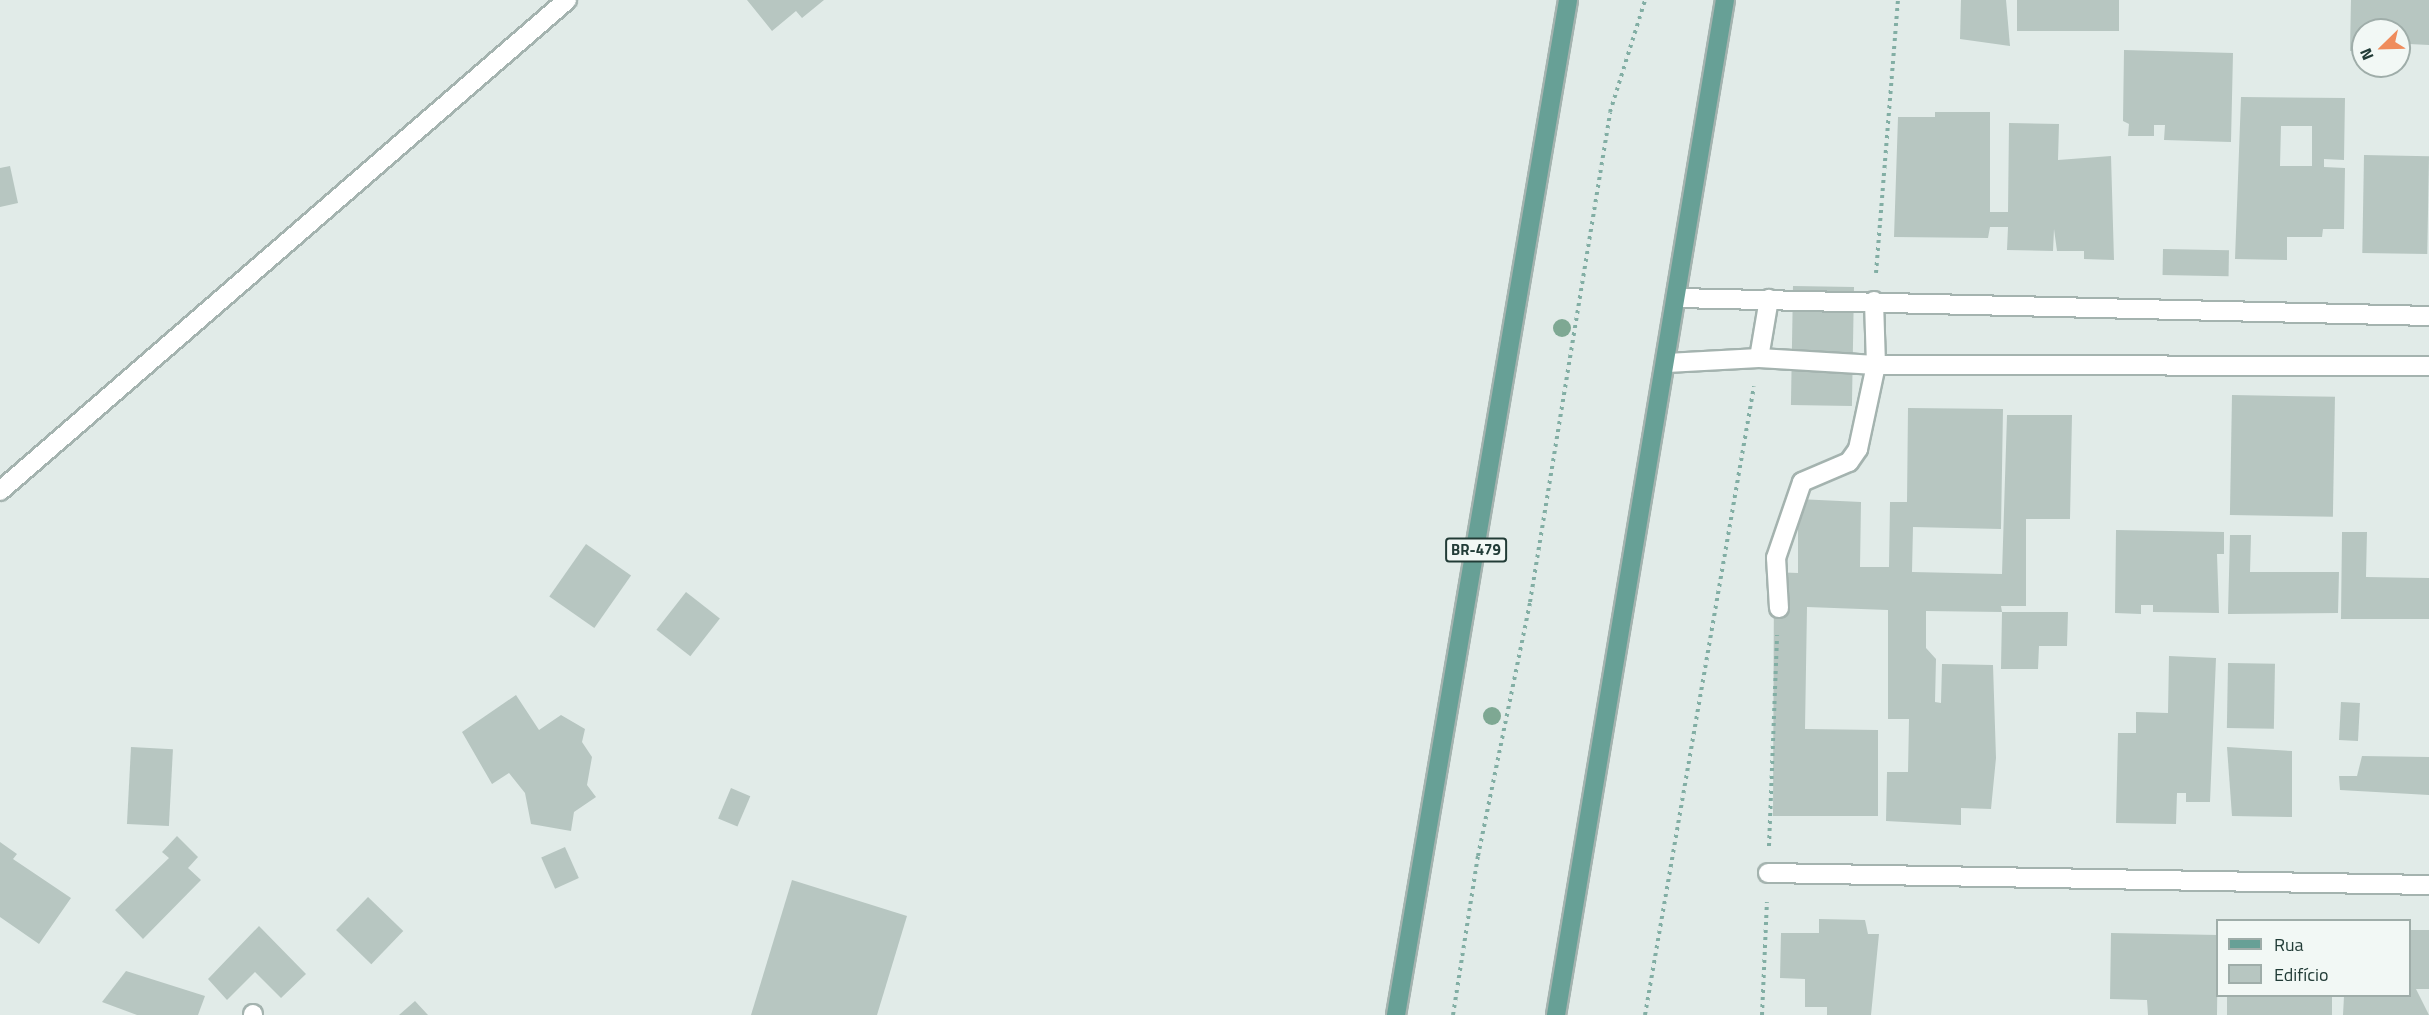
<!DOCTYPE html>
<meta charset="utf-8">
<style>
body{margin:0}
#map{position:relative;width:2429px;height:1015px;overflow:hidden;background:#e1ebe8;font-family:"Titillium Web",sans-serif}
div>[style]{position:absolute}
.building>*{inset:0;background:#b7c6c1;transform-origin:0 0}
.path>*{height:4px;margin-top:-2px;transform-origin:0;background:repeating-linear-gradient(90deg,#82aea4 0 3px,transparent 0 7.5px)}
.roads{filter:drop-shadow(2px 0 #a4b3af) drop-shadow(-2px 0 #a4b3af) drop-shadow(0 2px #a4b3af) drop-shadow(0 -2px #a4b3af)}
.street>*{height:18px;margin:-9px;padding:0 9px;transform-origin:9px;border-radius:9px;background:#fff}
.primary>*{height:18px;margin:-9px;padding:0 9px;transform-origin:9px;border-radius:9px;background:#67a096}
.trees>*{width:18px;height:18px;margin:-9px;border-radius:50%;background:#7ea893}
span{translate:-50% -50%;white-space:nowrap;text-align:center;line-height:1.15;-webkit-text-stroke:4.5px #f2f8f5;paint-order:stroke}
.shield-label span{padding:2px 4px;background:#f2f8f5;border:2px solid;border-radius:4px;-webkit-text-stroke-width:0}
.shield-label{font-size:15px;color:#223c37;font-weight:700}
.legend{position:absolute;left:2216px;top:919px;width:195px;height:78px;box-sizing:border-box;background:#f2f8f5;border:2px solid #9fada9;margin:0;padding:8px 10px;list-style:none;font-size:18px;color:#223c37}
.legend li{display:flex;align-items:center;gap:12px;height:30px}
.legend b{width:30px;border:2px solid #9fada9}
.north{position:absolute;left:2351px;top:18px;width:60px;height:60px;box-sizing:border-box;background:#f2f8f5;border:2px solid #9fada9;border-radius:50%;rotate:247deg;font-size:16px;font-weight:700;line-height:24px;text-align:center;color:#223c37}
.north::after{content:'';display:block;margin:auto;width:21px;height:27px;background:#ef8c5c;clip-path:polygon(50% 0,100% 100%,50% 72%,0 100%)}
</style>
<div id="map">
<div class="building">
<div style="clip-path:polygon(747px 0,824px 0,802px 18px,796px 11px,772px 31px)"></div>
<div style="clip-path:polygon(1961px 0,2006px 0,2010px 46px,1960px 39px)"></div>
<div style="left:2017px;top:0;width:102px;height:31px"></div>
<div style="clip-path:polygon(2351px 0,2429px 0,2429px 45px,2409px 44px,2409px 51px,2399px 51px,2399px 30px,2363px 30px,2363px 51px,2350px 51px)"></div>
<div style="clip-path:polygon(2124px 50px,2233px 53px,2231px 142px,2164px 140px,2165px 125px,2154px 125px,2154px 136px,2128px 136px,2129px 124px,2123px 121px)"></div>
<div style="clip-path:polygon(evenodd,2241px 97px,2345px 98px,2344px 160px,2324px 159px,2324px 167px,2345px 168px,2344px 229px,2323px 229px,2322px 237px,2287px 237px,2287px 260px,2235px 259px,2241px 97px,2281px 126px,2312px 126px,2312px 166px,2280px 166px,2281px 126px)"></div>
<div style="clip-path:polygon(1935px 112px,1990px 112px,1990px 212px,2008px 212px,2009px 123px,2059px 124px,2058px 160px,2111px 156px,2114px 260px,2084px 259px,2084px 251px,2057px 251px,2054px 229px,2053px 251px,2007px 250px,2008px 227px,1990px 227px,1988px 238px,1894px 237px,1898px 117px,1935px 117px)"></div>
<div style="left:2364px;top:155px;width:65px;height:98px;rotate:1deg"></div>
<div style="clip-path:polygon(10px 166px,18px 203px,0 207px,0 168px)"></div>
<div style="left:2163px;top:249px;width:66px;height:26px;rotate:1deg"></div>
<div style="left:1793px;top:286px;width:61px;height:119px;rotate:1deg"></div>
<div style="left:2232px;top:395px;width:103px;height:120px;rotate:1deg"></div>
<div style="clip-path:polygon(1908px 408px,2003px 409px,2001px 529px,1913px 527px,1912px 572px,2002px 574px,2007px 415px,2072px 415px,2070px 519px,2026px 519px,2026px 606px,2001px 606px,2002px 612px,1926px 611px,1926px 648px,1936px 659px,1935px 702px,1941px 703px,1942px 664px,1993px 665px,1996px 758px,1991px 809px,1961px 808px,1961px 825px,1886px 821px,1887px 772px,1908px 772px,1909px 719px,1888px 719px,1888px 610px,1807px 607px,1805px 729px,1878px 730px,1878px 816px,1773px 816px,1774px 572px,1798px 573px,1798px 499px,1861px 502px,1860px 567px,1889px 567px,1890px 502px,1907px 502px)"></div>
<div style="clip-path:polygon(2116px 530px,2224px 532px,2224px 554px,2217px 554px,2219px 613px,2153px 612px,2153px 605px,2141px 605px,2141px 614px,2115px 613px)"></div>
<div style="clip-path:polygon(2342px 532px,2367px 532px,2366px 577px,2429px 578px,2429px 619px,2341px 619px)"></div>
<div style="clip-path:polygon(2230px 535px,2251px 535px,2250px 572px,2339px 572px,2338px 613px,2228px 614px)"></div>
<div style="left:586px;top:544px;width:55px;height:64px;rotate:35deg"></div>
<div style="left:686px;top:592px;width:43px;height:48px;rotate:38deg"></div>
<div style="clip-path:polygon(2002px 612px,2068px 612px,2067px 646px,2039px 646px,2038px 669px,2001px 669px)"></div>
<div style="clip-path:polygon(2169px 656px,2216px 658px,2210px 802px,2186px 802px,2186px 793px,2177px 793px,2176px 824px,2116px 823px,2118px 733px,2136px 733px,2136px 712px,2168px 713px)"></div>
<div style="left:2228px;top:663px;width:47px;height:65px;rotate:1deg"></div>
<div style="clip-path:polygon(516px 695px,539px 730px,561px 715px,585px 729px,582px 742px,592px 757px,587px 785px,596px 797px,574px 812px,571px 831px,531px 824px,525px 793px,509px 773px,492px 784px,462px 732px)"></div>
<div style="left:2341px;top:702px;width:19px;height:38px;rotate:3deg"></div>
<div style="left:131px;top:747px;width:42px;height:77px;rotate:3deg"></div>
<div style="clip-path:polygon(2227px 747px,2292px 751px,2292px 817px,2232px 816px)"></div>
<div style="clip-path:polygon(2362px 756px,2429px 757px,2429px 795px,2340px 790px,2339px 776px,2357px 776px)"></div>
<div style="left:731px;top:788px;width:21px;height:33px;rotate:23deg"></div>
<div style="clip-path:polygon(177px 836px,198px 857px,188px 868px,201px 880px,143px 939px,115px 910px,169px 858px,162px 852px)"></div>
<div style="clip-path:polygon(0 842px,17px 854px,13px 859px,71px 898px,39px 944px,0 917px)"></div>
<div style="left:565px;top:847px;width:34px;height:26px;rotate:66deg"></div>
<div style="clip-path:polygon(792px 880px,907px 916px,877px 1015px,751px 1015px)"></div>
<div style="left:368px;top:897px;width:49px;height:46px;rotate:44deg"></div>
<div style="clip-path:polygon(1819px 919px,1865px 920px,1868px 934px,1879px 934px,1871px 1015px,1827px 1015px,1827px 1007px,1805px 1007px,1805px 979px,1780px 978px,1781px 933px,1819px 933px)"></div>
<div style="clip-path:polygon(259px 926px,306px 974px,281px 998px,255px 972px,227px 1000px,208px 979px)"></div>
<div style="clip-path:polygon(2410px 930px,2429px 930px,2429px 989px,2416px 989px,2429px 1015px,2343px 1015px,2344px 996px,2410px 996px)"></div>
<div style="clip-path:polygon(2111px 933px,2218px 935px,2217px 1015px,2148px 1015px,2147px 1000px,2110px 999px)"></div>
<div style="clip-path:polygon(126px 971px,205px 996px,198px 1015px,137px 1015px,102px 1002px)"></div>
<div style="left:2227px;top:996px;width:105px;height:19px"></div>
<div style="clip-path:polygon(415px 1001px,428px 1015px,399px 1015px)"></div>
</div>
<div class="path">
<div style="left:1876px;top:273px;width:274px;rotate:-85.4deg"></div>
<div style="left:1769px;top:846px;width:211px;rotate:-87.8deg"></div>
<div style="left:1453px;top:1015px;width:161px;rotate:-81.1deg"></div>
<div style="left:1478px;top:856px;width:259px;rotate:-78.4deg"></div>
<div style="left:1530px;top:602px;width:496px;rotate:-80.7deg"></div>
<div style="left:1610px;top:112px;width:117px;rotate:-72.6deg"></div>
<div style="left:1645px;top:1015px;width:638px;rotate:-80.17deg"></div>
<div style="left:1762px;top:1015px;width:113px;rotate:-87.5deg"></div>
</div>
<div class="roads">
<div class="street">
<div style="left:1678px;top:298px;width:751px;rotate:1.37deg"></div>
<div style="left:1759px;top:358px;width:60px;rotate:-80.4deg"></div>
<div style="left:1667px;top:363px;width:92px;rotate:-3.1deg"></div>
<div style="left:1759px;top:358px;width:117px;rotate:3.4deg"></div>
<div style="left:1876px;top:365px;width:553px;rotate:0.1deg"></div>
<div style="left:0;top:491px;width:750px;rotate:-40.89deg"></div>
<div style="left:1779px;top:608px;width:50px;rotate:-93.4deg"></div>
<div style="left:1776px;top:558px;width:80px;rotate:-71.1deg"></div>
<div style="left:1802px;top:482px;width:51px;rotate:-23.1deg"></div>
<div style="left:1849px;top:462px;width:16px;rotate:-55deg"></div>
<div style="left:1858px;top:449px;width:86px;rotate:-77.9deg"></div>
<div style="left:1876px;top:365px;width:64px;rotate:-91.8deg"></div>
<div style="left:1768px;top:873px;width:661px;rotate:1.04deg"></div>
<div style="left:253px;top:1015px;width:1px;rotate:-90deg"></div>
</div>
<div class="primary">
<div style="left:1396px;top:1015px;width:1029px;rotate:-80.38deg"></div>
<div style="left:1556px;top:1015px;width:1029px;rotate:-80.55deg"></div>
</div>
</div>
<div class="trees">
<div style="left:1562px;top:328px"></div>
<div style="left:1492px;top:716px"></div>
</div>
<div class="shield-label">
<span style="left:1476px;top:550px">BR-479</span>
</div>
<ul class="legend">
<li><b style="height:8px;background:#67a096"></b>Rua</li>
<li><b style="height:16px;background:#b7c6c1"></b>Edifício</li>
</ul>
<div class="north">N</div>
</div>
